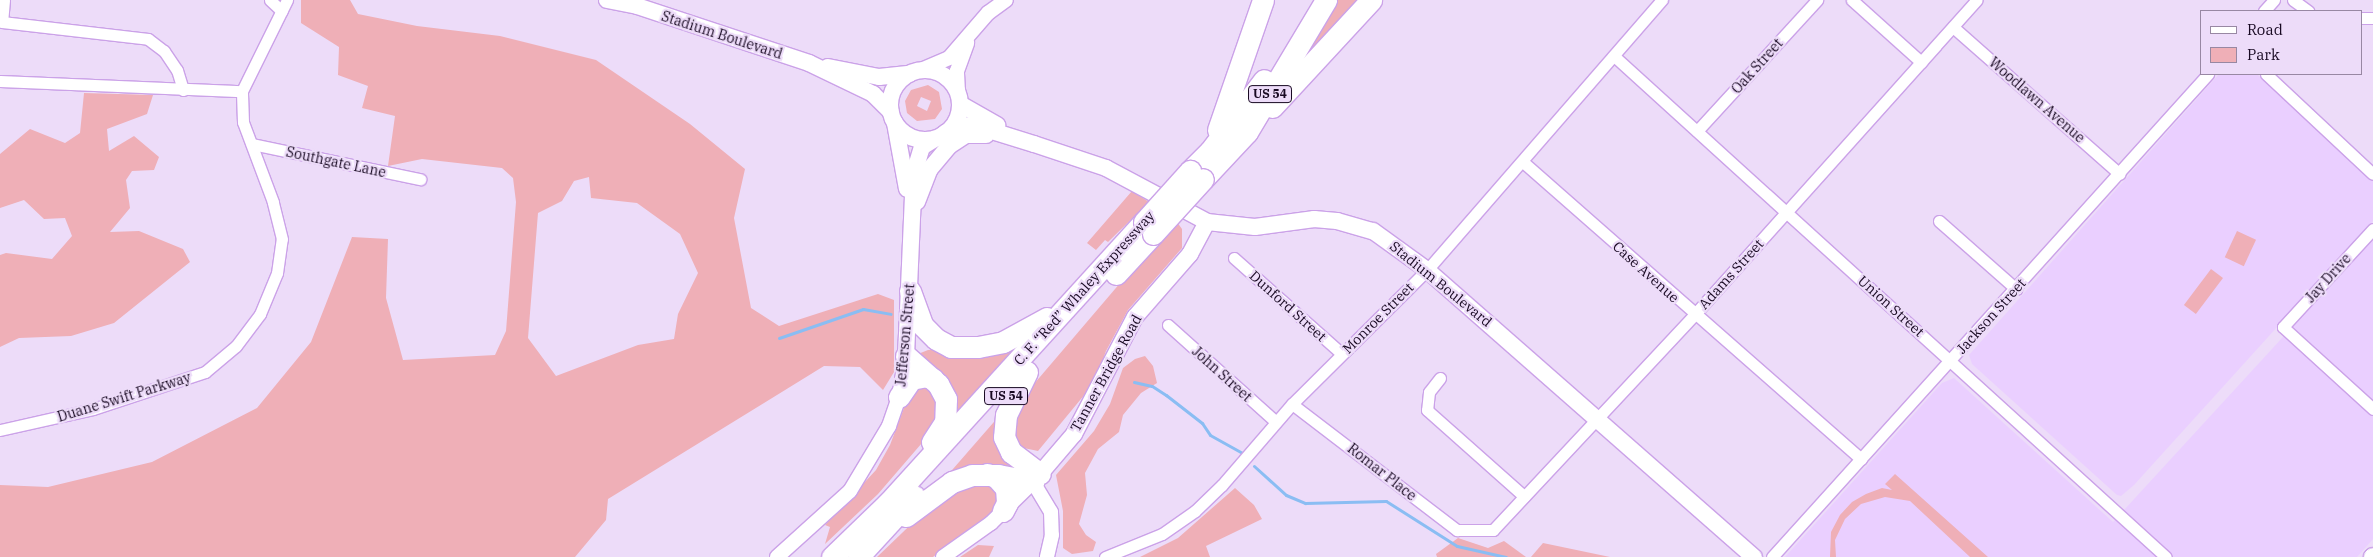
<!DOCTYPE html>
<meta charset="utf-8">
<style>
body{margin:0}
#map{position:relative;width:2373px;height:557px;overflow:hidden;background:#eddcf9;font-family:"IBM Plex Serif",serif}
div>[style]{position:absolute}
.built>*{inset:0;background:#eacfff}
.green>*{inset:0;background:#efafb7;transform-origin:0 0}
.stream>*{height:3px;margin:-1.5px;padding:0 1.5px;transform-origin:1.5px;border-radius:1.5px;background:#8abdf3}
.roads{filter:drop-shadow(1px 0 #cba2e8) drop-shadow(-1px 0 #cba2e8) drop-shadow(0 1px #cba2e8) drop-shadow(0 -1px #cba2e8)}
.minor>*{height:11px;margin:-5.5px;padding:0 5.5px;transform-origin:5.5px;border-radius:5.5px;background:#fff}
.tertiary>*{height:14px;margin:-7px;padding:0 7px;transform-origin:7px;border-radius:7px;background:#fff}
.secondary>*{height:16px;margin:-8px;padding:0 8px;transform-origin:8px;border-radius:8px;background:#fff}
.secondary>.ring{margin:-8px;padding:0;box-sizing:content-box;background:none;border:16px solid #fff;border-radius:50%}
.motorway>*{height:21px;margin:-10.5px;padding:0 10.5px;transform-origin:10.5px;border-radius:10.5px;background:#fff}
.bridges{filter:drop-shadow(1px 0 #cba2e8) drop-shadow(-1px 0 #cba2e8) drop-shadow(0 1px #cba2e8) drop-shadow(0 -1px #cba2e8)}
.motorway-bridge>*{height:21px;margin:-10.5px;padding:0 10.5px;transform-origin:10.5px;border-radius:10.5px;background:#fff}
span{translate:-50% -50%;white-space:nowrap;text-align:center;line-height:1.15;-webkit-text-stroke:4.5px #eddcf9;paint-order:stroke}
.shield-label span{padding:1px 4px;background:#eddcf9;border:1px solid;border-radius:4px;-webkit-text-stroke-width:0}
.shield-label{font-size:12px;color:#180922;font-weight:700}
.street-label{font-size:14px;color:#180922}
.legend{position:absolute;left:2200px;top:10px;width:162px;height:65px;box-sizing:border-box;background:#eddcf9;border:1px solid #9888a3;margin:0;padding:6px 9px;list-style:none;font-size:15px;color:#180922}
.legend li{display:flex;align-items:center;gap:10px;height:25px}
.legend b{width:25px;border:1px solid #9888a3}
</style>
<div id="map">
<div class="built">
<div style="clip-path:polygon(2219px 74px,2257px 74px,2373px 181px,2373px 221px,2134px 485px,2121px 496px,2117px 495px,1972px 364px,1969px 355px)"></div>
<div style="clip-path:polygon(2373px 239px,2373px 539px,2357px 557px,1785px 557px,1942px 383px,1954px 378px,2113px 522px)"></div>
</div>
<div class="green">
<div style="clip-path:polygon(evenodd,301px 0,350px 0,358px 14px,417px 26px,500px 36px,596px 60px,690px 124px,745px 169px,734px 218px,751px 308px,779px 326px,878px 294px,894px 300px,894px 372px,883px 390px,860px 367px,824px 366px,608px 499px,606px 520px,575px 557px,0 557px,0 485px,48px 487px,152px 462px,257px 408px,311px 342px,352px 237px,388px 239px,386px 298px,403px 360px,495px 355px,506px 331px,516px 202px,513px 178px,502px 168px,422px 159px,388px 166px,395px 116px,362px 108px,368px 86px,338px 75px,339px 47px,301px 23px,301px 0,589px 177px,591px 198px,637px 203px,680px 234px,698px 273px,678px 314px,674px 339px,638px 345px,556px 376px,528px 338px,538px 213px,562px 201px,574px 181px,589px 177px)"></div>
<div style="clip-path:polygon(1334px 0,1365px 0,1295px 75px)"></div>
<div style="clip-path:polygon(evenodd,928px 85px,939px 92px,942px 109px,935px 119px,917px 121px,907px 113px,905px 101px,911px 90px,928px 85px,921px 97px,931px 101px,927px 111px,917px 106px,921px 97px)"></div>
<div style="clip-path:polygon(84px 93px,153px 95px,147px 114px,107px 129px,109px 151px,134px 136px,159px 157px,154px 170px,132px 171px,126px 180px,130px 208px,110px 232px,139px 231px,183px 249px,190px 262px,114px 323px,71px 336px,19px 338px,0 347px,0 255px,6px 253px,52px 259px,72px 236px,65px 218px,44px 219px,24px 200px,0 208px,0 154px,30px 129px,65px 143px,80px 133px)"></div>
<div style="clip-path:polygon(1132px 191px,1149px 202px,1108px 242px,1105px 240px,1096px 250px,1087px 243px)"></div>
<div style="clip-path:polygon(1177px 222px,1182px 229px,1182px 248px,1128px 310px,1106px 351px,1095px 382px,1038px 451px,1019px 447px,1012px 428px,1022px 398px,1156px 241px)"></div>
<div style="left:2237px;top:231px;width:21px;height:29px;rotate:25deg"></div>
<div style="left:2211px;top:269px;width:15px;height:45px;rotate:37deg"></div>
<div style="clip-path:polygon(1012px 346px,1017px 347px,956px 414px,918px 354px,928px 350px)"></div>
<div style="clip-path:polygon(1145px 356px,1153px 366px,1157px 383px,1141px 393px,1123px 415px,1119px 432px,1098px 449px,1085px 473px,1087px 495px,1079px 524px,1086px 535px,1096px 542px,1093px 551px,1072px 554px,1063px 548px,1063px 511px,1056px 475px,1094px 431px,1110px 404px,1123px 368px,1135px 359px)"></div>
<div style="clip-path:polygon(927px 386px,939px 399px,934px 429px,878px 494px,825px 544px,830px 527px,825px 525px,876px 470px,890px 445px,912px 387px)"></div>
<div style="clip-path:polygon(1000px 415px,1021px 471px,946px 477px)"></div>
<div style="clip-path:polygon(1895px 474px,1988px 557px,1970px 557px,1910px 501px,1885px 497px,1861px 504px,1845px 519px,1835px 540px,1836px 557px,1830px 557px,1831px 532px,1840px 515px,1852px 502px,1866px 494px,1882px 488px,1892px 490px,1885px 484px)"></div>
<div style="clip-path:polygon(995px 481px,999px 507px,933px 557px,877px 557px,927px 509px,957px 488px)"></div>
<div style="clip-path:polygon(1235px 488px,1254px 505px,1262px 519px,1206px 546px,1210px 557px,1140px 557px,1178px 538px)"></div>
<div style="clip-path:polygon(1458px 538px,1488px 548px,1504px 541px,1526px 557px,1437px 557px,1436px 554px)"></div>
<div style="clip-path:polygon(1543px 543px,1610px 557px,1531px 557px)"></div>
<div style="clip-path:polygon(978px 545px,994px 546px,989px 557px,960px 557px)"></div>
</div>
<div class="stream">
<div style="left:779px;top:338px;width:89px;rotate:-19deg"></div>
<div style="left:863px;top:309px;width:28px;rotate:10deg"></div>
<div style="left:1134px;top:382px;width:18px;rotate:13deg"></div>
<div style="left:1152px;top:386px;width:17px;rotate:33deg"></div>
<div style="left:1166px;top:395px;width:46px;rotate:37.9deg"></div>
<div style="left:1202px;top:423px;width:14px;rotate:56deg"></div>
<div style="left:1210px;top:435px;width:37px;rotate:29deg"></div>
<div style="left:1254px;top:466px;width:43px;rotate:42.2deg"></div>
<div style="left:1286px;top:495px;width:21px;rotate:23deg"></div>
<div style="left:1305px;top:503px;width:81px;rotate:-1.4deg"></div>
<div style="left:1386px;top:501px;width:84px;rotate:32.4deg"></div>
<div style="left:1457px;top:546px;width:50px;rotate:12.7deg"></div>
</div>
<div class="roads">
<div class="minor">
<div style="left:4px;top:0;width:22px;rotate:95deg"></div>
<div style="left:2px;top:22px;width:147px;rotate:6.6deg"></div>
<div style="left:148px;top:39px;width:20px;rotate:37deg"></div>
<div style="left:164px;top:51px;width:23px;rotate:56deg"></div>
<div style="left:177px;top:70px;width:21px;rotate:73deg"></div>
<div style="left:270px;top:0;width:16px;rotate:43deg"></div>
<div style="left:1852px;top:0;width:93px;rotate:41.9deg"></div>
<div style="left:2293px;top:0;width:19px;rotate:36deg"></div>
<div style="left:2264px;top:11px;width:15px;rotate:-48deg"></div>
<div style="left:2362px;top:18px;width:11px"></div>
<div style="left:1953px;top:27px;width:222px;rotate:41.4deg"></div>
<div style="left:1614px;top:56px;width:745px;rotate:42.23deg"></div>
<div style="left:2266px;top:74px;width:146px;rotate:43.1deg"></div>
<div style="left:0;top:81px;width:242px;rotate:2.4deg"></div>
<div style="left:242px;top:91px;width:102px;rotate:-63.7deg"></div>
<div style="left:1697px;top:131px;width:178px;rotate:-47.5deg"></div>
<div style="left:252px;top:144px;width:172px;rotate:11.8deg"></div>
<div style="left:1523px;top:162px;width:450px;rotate:41.3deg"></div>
<div style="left:1939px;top:221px;width:103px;rotate:41.4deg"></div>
<div style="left:2373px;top:229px;width:133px;rotate:132.6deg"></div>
<div style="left:2283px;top:327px;width:122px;rotate:42.3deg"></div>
<div style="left:1234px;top:258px;width:144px;rotate:41.6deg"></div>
<div style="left:1168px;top:325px;width:145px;rotate:41.9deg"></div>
<div style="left:1440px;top:378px;width:18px;rotate:128deg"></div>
<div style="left:1429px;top:392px;width:18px;rotate:96deg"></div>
<div style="left:1427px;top:410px;width:130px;rotate:41.6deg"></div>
<div style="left:1292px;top:404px;width:208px;rotate:37.4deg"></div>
<div style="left:1457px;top:530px;width:36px"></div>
<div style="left:1493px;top:530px;width:294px;rotate:-46.9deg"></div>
<div style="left:1694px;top:315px;width:423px;rotate:-48.1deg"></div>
<div style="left:0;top:430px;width:95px;rotate:-12.7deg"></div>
<div style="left:93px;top:409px;width:118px;rotate:-18.3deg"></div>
<div style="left:205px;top:372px;width:40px;rotate:-40deg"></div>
<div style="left:236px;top:346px;width:40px;rotate:-53deg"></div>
<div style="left:260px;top:314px;width:44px;rotate:-67.5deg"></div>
<div style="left:277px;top:273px;width:34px;rotate:-82deg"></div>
<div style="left:282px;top:239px;width:38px;rotate:-104deg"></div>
<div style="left:273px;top:202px;width:85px;rotate:-110.6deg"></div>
<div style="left:243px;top:122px;width:31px;rotate:-92deg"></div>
<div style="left:1105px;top:557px;width:61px;rotate:-22deg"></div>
<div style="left:1162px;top:534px;width:40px;rotate:-34.9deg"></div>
<div style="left:1195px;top:511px;width:37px;rotate:-44deg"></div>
<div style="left:1222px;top:485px;width:107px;rotate:-49.2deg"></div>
<div style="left:1292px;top:404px;width:190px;rotate:-44.8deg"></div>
<div style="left:1427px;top:270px;width:358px;rotate:-49deg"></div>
<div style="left:1772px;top:557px;width:651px;rotate:-47.93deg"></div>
</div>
<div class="tertiary">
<div style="left:921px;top:70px;width:30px;rotate:-23deg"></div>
<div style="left:949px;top:58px;width:60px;rotate:-49.1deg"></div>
<div style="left:988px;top:13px;width:22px;rotate:-36deg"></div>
<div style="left:958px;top:92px;width:21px;rotate:-93deg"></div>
<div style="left:957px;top:71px;width:30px;rotate:-70deg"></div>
<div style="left:777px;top:557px;width:98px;rotate:-42.1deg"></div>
<div style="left:850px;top:491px;width:76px;rotate:-59deg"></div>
<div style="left:889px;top:426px;width:31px;rotate:-71deg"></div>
<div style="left:899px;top:397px;width:42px;rotate:-80.3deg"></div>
<div style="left:943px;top:557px;width:59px;rotate:-35.3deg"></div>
<div style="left:991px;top:523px;width:59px;rotate:-44.3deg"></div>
<div style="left:1033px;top:482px;width:35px;rotate:59deg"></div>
<div style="left:1051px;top:512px;width:23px;rotate:88deg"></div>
<div style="left:1052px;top:535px;width:23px;rotate:103deg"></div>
</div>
<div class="secondary">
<div style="left:607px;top:0;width:31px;rotate:11deg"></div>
<div style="left:637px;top:6px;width:181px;rotate:18.3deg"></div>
<div style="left:809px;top:63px;width:71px;rotate:25.8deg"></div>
<div style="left:873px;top:94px;width:25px;rotate:45deg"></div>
<div style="left:828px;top:67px;width:52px;rotate:11.1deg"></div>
<div style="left:879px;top:77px;width:31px;rotate:-6deg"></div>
<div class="ring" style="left:890px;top:70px;width:54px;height:54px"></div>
<div style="left:960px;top:104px;width:43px;rotate:29.6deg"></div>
<div style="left:895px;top:123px;width:67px;rotate:79.7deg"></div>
<div style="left:945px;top:133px;width:18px;rotate:-27deg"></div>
<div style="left:961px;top:125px;width:15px;rotate:4deg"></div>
<div style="left:976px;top:126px;width:61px;rotate:17.2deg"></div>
<div style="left:1034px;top:144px;width:76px;rotate:18.4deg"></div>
<div style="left:1106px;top:168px;width:115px;rotate:28.1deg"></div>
<div style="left:1207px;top:222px;width:48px;rotate:5.9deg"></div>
<div style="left:1255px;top:227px;width:60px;rotate:-7.7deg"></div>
<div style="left:1314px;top:219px;width:23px;rotate:5deg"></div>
<div style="left:1337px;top:221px;width:37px;rotate:16deg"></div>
<div style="left:1373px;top:231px;width:67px;rotate:35.8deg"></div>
<div style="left:1427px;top:270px;width:435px;rotate:41.3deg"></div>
<div style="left:917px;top:202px;width:34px;rotate:-69deg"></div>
<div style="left:929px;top:170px;width:31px;rotate:-50deg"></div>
<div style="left:949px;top:146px;width:20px;rotate:-33deg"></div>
<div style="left:966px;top:135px;width:20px"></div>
<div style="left:906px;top:356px;width:183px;rotate:-87.5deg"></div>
<div style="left:914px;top:173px;width:27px;rotate:-73deg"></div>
<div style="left:922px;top:147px;width:15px;rotate:-32deg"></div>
<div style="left:1033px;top:482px;width:63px;rotate:-49.5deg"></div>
<div style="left:1074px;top:434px;width:132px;rotate:-62.5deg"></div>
<div style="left:1135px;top:317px;width:84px;rotate:-48.9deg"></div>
<div style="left:1190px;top:254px;width:36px;rotate:-62deg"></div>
<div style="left:2372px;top:557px;width:1px;rotate:-45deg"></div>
</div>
<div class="motorway">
<div style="left:1272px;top:107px;width:146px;rotate:-47.2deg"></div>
<div style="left:1218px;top:130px;width:138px;rotate:-70.9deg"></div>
<div style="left:1190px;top:171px;width:28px;rotate:-45deg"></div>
<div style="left:1210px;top:151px;width:89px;rotate:-52.7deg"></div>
<div style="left:1203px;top:179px;width:64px;rotate:-46.9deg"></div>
<div style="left:1247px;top:132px;width:154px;rotate:-59.1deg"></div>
<div style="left:1116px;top:274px;width:54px;rotate:-47.2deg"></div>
<div style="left:910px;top:291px;width:37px;rotate:70deg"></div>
<div style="left:923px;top:326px;width:18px;rotate:45deg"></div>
<div style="left:936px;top:339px;width:17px;rotate:28deg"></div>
<div style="left:951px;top:347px;width:27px"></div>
<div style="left:978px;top:347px;width:25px;rotate:-11deg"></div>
<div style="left:1003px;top:342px;width:50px;rotate:-28.6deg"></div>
<div style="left:906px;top:356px;width:43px;rotate:41.2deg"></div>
<div style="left:938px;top:384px;width:17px;rotate:62deg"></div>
<div style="left:946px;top:399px;width:23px;rotate:92deg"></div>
<div style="left:945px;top:422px;width:24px;rotate:123deg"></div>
<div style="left:1027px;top:372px;width:48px;rotate:116deg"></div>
<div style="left:1006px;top:415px;width:22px;rotate:95deg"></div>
<div style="left:1004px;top:437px;width:17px;rotate:65deg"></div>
<div style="left:1011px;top:452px;width:36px;rotate:37deg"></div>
<div style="left:899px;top:397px;width:22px;rotate:-56deg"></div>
<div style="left:911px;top:379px;width:15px;rotate:-11deg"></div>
<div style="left:926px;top:376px;width:8px;rotate:23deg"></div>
<div style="left:987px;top:474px;width:9px;rotate:18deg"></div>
<div style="left:996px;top:477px;width:15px;rotate:48deg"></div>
<div style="left:1006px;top:488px;width:15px;rotate:86deg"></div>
<div style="left:1007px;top:503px;width:9px;rotate:117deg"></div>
<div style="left:906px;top:516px;width:57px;rotate:-36.5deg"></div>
<div style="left:952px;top:482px;width:21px;rotate:-19deg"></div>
<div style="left:972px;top:475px;width:26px"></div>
<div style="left:998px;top:475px;width:36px;rotate:11deg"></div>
<div style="left:832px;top:557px;width:78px;rotate:-44deg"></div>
<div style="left:888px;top:503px;width:380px;rotate:-47.7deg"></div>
<div style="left:858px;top:557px;width:83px;rotate:-47.4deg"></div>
</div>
</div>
<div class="bridges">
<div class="motorway-bridge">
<div style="left:1144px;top:222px;width:69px;rotate:-48deg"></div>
<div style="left:1153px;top:234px;width:74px;rotate:-47.7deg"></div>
</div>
</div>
<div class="shield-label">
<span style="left:1270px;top:94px">US 54</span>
<span style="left:1006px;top:396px">US 54</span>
</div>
<div class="street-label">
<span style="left:722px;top:35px;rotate:18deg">Stadium Boulevard</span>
<span style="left:1757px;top:66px;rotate:-48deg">Oak Street</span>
<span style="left:2037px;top:100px;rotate:41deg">Woodlawn Avenue</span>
<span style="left:336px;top:162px;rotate:12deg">Southgate Lane</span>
<span style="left:1646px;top:272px;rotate:42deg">Case Avenue</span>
<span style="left:1731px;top:274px;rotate:-48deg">Adams Street</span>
<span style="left:2328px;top:278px;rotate:-48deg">Jay Drive</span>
<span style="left:1441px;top:284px;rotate:39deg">Stadium Boulevard</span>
<span style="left:1084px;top:288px;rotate:-48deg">C. F. “Red” Whaley Expressway</span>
<span style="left:1288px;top:306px;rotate:42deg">Dunford Street</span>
<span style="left:1891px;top:306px;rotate:42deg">Union Street</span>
<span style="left:1991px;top:316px;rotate:-48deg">Jackson Street</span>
<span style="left:1378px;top:318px;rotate:-45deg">Monroe Street</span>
<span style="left:905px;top:335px;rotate:-85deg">Jefferson Street</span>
<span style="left:1106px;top:373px;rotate:-61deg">Tanner Bridge Road</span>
<span style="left:1222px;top:374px;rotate:42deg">John Street</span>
<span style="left:124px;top:397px;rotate:-17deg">Duane Swift Parkway</span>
<span style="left:1382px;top:472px;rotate:38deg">Romar Place</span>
</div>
<ul class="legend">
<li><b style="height:6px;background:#fff"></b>Road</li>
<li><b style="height:14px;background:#efafb7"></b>Park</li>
</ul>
</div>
